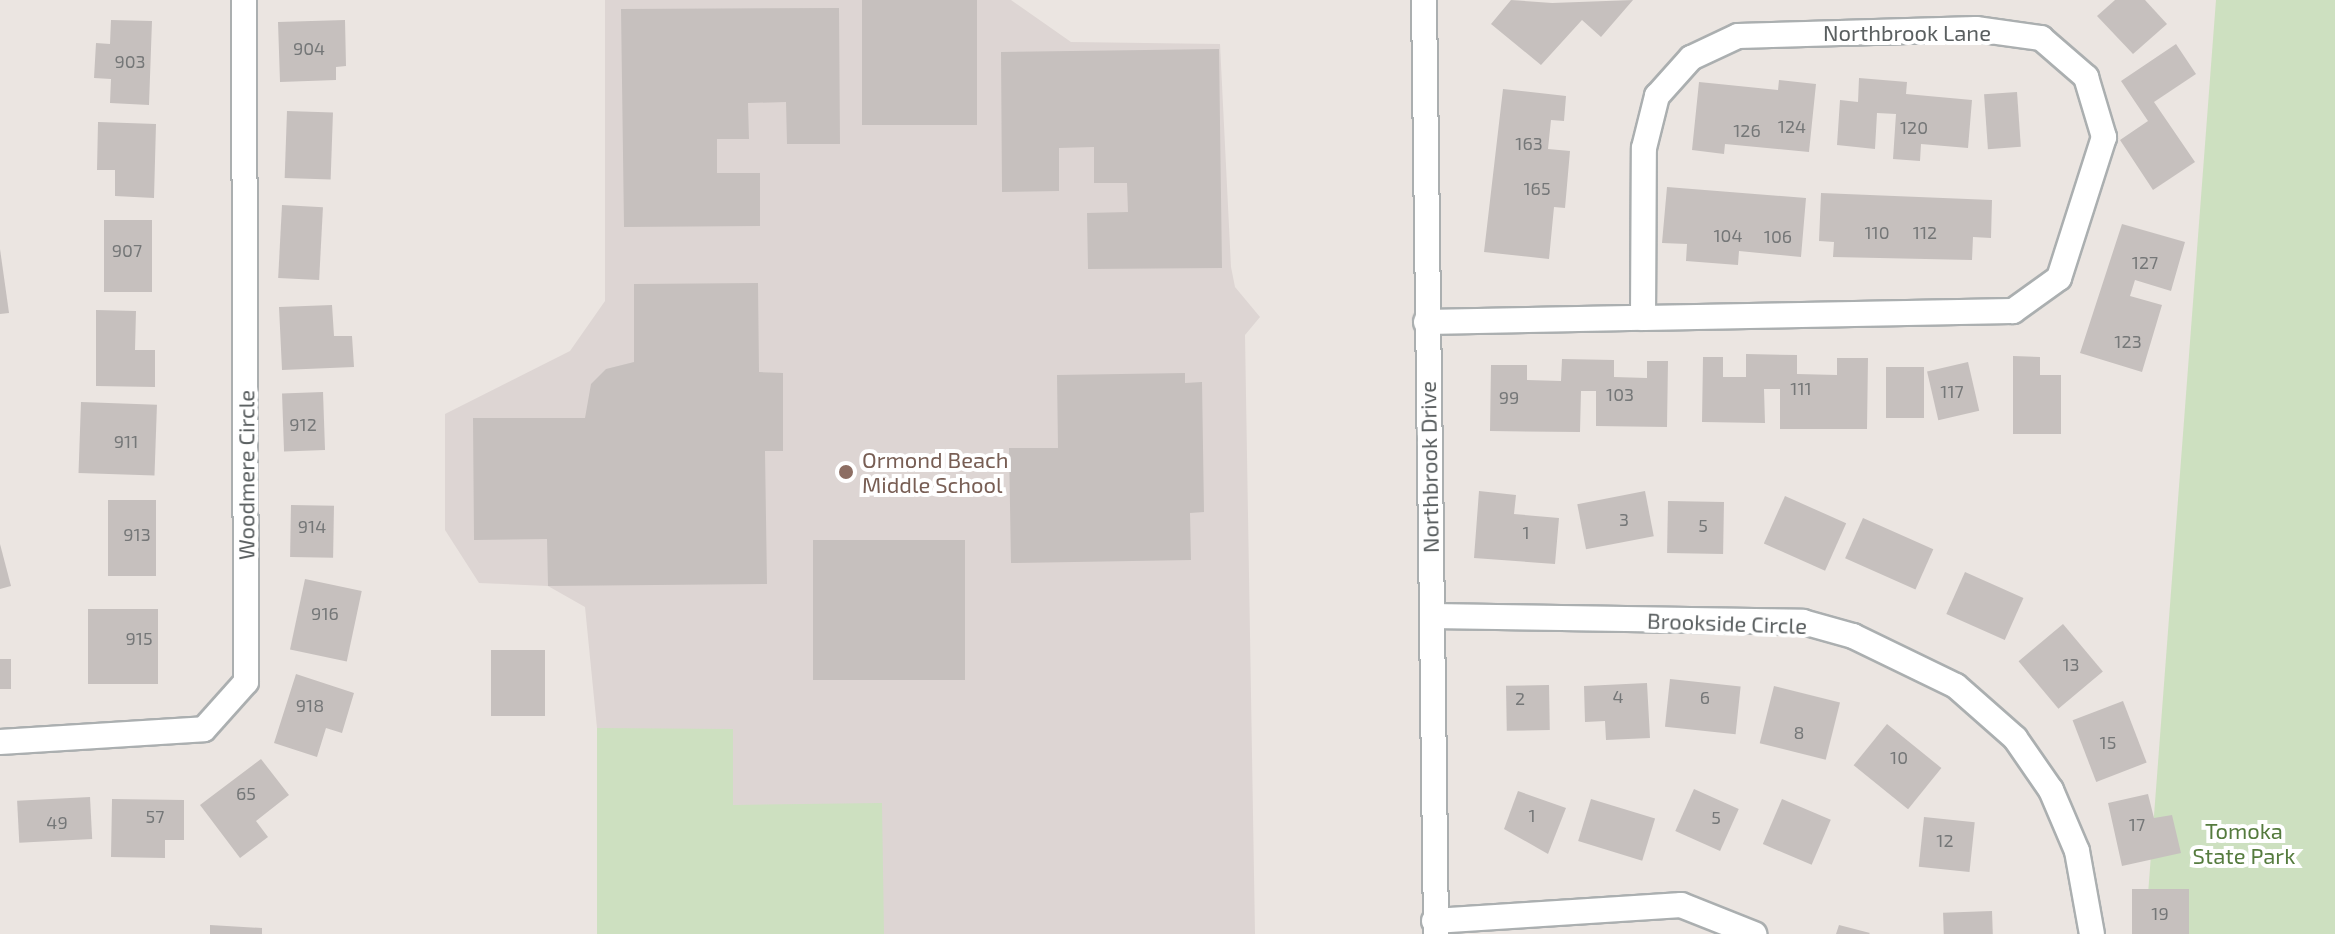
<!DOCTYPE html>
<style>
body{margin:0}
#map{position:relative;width:2335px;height:934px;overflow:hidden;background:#ebe5e1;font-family:"Exo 2",sans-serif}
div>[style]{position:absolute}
.education>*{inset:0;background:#ddd5d3}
.green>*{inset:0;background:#cde0c0}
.building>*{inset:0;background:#c6c0be;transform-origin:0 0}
.roads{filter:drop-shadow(2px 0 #abafb0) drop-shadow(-2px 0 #abafb0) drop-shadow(0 2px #abafb0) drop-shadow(0 -2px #abafb0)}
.minor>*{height:24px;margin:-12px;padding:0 12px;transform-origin:12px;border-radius:12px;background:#fff}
.dots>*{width:22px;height:22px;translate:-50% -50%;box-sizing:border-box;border:4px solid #fff;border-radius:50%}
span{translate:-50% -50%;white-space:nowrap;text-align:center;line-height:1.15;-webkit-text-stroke:8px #fff;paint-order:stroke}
.number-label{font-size:18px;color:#757778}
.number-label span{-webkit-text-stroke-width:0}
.street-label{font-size:22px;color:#5a5f60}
.education-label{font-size:22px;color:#785e54}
.left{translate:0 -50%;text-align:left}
.park-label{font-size:22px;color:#557b3e}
</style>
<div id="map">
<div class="education">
<div style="clip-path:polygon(605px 0,1011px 0,1071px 42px,1220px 44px,1231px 267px,1235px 287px,1260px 317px,1245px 335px,1255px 934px,597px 934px,597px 728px,585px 607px,548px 586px,479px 583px,445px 530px,445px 414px,570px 351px,605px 301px)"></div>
</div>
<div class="green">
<div style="clip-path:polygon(2216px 0,2335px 0,2335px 934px,2145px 934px)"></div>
<div style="clip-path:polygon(597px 728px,733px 729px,733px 805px,882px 803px,884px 934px,597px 934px)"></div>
</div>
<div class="building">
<div style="left:862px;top:0;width:115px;height:125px"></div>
<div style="clip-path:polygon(1511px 0,1552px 3px,1633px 0,1601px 37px,1582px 20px,1541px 65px,1491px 24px)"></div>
<div style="clip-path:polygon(2115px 0,2145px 0,2167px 24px,2133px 54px,2097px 16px)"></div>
<div style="clip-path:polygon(839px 8px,840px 144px,787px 144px,786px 102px,748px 103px,749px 139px,717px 139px,717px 173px,760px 173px,760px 226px,624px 227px,621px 9px)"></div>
<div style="clip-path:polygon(111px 20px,152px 21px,149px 105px,110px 103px,111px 79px,94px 78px,96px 43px,110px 44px)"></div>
<div style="clip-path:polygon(345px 20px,346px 66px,336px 67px,336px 80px,280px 82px,278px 22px)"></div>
<div style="clip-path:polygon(2176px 44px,2196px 74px,2154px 102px,2195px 162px,2153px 190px,2120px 140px,2148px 121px,2121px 81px)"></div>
<div style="clip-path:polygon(1219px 49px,1222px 268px,1088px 269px,1087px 213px,1128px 212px,1127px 183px,1094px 183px,1094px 147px,1059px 148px,1059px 191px,1002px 192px,1001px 52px)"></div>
<div style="clip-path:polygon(1859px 78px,1907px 82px,1906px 94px,1972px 100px,1968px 148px,1921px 144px,1920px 161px,1893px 159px,1896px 114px,1877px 113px,1875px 149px,1837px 145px,1840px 100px,1858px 102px)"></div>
<div style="clip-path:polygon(1779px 80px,1816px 84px,1809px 152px,1725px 144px,1724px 154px,1692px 150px,1699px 82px,1778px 90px)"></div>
<div style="clip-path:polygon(1503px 89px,1566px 96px,1564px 121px,1551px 120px,1548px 149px,1570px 151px,1565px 208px,1554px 207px,1549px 259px,1484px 252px)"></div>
<div style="left:2017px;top:92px;width:55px;height:33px;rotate:86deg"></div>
<div style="left:287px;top:111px;width:46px;height:67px;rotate:2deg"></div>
<div style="clip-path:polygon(98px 122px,156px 124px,154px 198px,115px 196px,115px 170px,97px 170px)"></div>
<div style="clip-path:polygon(1667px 187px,1806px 198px,1801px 257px,1739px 251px,1738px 265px,1686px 261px,1687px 244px,1662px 243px)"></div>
<div style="clip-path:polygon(1821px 193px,1992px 200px,1991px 238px,1973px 237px,1972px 260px,1833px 257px,1834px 242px,1819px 241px)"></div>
<div style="left:282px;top:205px;width:41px;height:73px;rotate:3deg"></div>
<div style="left:104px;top:220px;width:48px;height:72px"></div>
<div style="clip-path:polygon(2122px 224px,2185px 242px,2171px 291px,2135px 280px,2130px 296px,2162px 305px,2142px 372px,2080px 353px)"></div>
<div style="clip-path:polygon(0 249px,9px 313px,0 314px)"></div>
<div style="clip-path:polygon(758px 283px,759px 372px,783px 373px,783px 451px,765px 451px,767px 584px,548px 586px,547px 539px,474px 540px,473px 418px,585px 418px,591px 384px,606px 369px,634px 362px,634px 284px)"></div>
<div style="clip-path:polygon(332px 305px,334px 336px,352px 336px,354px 367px,282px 370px,279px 307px)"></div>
<div style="clip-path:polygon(96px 310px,136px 311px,135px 350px,155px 350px,155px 387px,96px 386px)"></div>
<div style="clip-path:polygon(1746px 354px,1797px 355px,1797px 374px,1837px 375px,1837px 358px,1868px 358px,1867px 429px,1780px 429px,1780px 389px,1764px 389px,1765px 423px,1702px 422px,1703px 357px,1723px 357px,1723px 377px,1746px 377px)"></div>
<div style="clip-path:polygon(2013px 356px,2040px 357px,2040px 375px,2061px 375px,2061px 434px,2013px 434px)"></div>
<div style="clip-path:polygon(1562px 359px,1614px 360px,1614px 377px,1647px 378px,1647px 361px,1668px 361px,1667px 427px,1596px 426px,1596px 391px,1581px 391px,1580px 432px,1490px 431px,1491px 365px,1527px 365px,1527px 380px,1561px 381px)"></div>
<div style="left:1968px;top:362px;width:50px;height:42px;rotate:77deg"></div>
<div style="left:1886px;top:367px;width:38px;height:51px"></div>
<div style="clip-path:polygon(1185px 373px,1185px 383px,1202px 382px,1204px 512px,1190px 513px,1191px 560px,1011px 563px,1009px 448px,1058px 448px,1057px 375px)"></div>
<div style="left:323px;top:392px;width:58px;height:41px;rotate:88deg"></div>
<div style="left:81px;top:402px;width:76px;height:71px;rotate:2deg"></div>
<div style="clip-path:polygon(1479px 491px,1516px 495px,1514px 514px,1559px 518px,1555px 564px,1474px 558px)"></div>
<div style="left:1645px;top:491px;width:46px;height:69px;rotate:79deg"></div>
<div style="left:1785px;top:496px;width:67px;height:52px;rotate:24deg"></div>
<div style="left:108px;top:500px;width:48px;height:76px"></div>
<div style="left:1668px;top:501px;width:56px;height:52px;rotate:1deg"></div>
<div style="left:291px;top:505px;width:43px;height:52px;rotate:1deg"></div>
<div style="left:1863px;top:518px;width:77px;height:44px;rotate:24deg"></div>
<div style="left:813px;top:540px;width:152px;height:140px"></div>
<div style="clip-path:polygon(0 544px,11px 586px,0 589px)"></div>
<div style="left:1965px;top:572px;width:64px;height:46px;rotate:24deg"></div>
<div style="left:305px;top:579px;width:58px;height:72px;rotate:12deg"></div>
<div style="left:88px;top:609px;width:70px;height:75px"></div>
<div style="left:2063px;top:624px;width:62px;height:58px;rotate:50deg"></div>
<div style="left:491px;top:650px;width:54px;height:66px"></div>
<div style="left:0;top:659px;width:11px;height:30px"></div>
<div style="clip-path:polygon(296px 674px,354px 693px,342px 733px,326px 728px,317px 757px,274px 743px)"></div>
<div style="left:1670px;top:679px;width:71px;height:48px;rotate:6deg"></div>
<div style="clip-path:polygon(1647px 683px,1650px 738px,1606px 740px,1605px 721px,1585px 722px,1584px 686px)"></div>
<div style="left:1549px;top:685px;width:45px;height:43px;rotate:89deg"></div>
<div style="left:1774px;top:686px;width:68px;height:59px;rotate:14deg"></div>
<div style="left:2123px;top:701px;width:66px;height:54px;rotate:69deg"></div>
<div style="left:1887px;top:724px;width:70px;height:53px;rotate:39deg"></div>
<div style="clip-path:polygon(261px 759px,289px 795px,256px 821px,268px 837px,240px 858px,200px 805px)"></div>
<div style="left:1694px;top:789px;width:49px;height:46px;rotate:24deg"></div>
<div style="clip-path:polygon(1518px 791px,1566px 808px,1548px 854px,1504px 829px)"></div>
<div style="clip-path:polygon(2148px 794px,2154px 818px,2172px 815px,2181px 853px,2122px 866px,2108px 803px)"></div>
<div style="left:90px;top:797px;width:42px;height:73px;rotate:87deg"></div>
<div style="clip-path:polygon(112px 799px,184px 800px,184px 840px,165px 840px,165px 858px,111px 857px)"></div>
<div style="left:1591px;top:799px;width:67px;height:44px;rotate:17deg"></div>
<div style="left:1782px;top:799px;width:53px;height:49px;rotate:23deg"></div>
<div style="left:1924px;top:817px;width:51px;height:50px;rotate:6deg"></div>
<div style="left:2132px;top:889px;width:57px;height:45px"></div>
<div style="left:1992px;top:911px;width:23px;height:49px;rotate:88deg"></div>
<div style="clip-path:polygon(210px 925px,262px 928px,262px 934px,210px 934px)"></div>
<div style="clip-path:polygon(1839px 925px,1870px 933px,1869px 934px,1836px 934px)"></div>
</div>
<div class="roads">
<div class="minor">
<div style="left:1424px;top:0;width:934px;rotate:89.26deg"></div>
<div style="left:1976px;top:29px;width:66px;rotate:7.9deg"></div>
<div style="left:2041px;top:38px;width:60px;rotate:40.9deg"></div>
<div style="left:2086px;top:77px;width:63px;rotate:73.3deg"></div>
<div style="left:2104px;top:137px;width:148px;rotate:107.7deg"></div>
<div style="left:2059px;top:278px;width:57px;rotate:144.3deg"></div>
<div style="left:2013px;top:311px;width:370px;rotate:178.9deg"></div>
<div style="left:1643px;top:318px;width:170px;rotate:-89.7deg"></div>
<div style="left:1644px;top:148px;width:54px;rotate:-76deg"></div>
<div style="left:1657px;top:96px;width:51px;rotate:-48.2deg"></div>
<div style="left:1691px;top:58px;width:52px;rotate:-25.1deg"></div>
<div style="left:1738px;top:36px;width:238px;rotate:-1.7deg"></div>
<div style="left:1426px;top:322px;width:217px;rotate:-1.1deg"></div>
<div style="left:1432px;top:616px;width:371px;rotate:0.9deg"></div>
<div style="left:1803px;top:622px;width:52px;rotate:15.6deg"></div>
<div style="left:1853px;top:636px;width:114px;rotate:25.9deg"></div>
<div style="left:1956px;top:686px;width:79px;rotate:41.4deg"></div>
<div style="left:2015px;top:738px;width:63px;rotate:55.3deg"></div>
<div style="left:2051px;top:790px;width:66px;rotate:66.9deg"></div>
<div style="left:2077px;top:851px;width:84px;rotate:79.8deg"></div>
<div style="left:0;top:742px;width:204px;rotate:-3.6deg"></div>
<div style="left:204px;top:729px;width:63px;rotate:-48.2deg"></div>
<div style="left:246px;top:682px;width:682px;rotate:-90.17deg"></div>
<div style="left:1434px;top:921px;width:248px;rotate:-3.7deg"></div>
<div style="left:1681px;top:905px;width:79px;rotate:21.7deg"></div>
</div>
</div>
<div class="dots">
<div style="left:846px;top:472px;background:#8d6e63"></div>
</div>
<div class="number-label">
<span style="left:309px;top:48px">904</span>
<span style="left:130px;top:61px">903</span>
<span style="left:1792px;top:126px">124</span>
<span style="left:1914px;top:127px">120</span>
<span style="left:1747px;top:130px">126</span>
<span style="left:1529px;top:143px">163</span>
<span style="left:1537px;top:188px">165</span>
<span style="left:1877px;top:232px">110</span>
<span style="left:1925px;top:232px">112</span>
<span style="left:1728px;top:235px">104</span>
<span style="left:1778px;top:236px">106</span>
<span style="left:127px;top:250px">907</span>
<span style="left:2145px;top:262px">127</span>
<span style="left:2128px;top:341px">123</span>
<span style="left:1801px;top:388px">111</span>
<span style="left:1952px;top:391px">117</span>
<span style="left:1620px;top:394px">103</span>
<span style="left:1509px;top:397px">99</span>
<span style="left:303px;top:424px">912</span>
<span style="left:126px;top:441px">911</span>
<span style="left:1624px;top:519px">3</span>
<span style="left:1703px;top:525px">5</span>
<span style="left:312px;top:526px">914</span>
<span style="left:1526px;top:532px">1</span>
<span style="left:137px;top:534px">913</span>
<span style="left:325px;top:613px">916</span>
<span style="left:139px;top:638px">915</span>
<span style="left:2071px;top:664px">13</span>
<span style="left:1618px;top:696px">4</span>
<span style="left:1705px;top:697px">6</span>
<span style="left:1520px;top:698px">2</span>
<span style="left:310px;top:705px">918</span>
<span style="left:1799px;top:732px">8</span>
<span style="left:2108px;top:742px">15</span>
<span style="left:1899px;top:757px">10</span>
<span style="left:246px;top:793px">65</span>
<span style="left:1532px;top:815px">1</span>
<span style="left:155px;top:816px">57</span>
<span style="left:1716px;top:817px">5</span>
<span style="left:57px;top:822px">49</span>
<span style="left:2137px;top:824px">17</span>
<span style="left:1945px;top:840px">12</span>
<span style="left:2160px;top:913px">19</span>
</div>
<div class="street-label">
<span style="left:1907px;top:33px">Northbrook Lane</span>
<span style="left:1429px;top:467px;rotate:-91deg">Northbrook Drive</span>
<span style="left:246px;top:475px;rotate:-90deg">Woodmere Circle</span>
<span style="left:1727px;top:623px;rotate:2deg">Brookside Circle</span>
</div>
<div class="education-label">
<span class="left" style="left:862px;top:472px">Ormond Beach<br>Middle School</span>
</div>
<div class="park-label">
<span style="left:2244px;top:843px">Tomoka<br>State Park</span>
</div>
</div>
